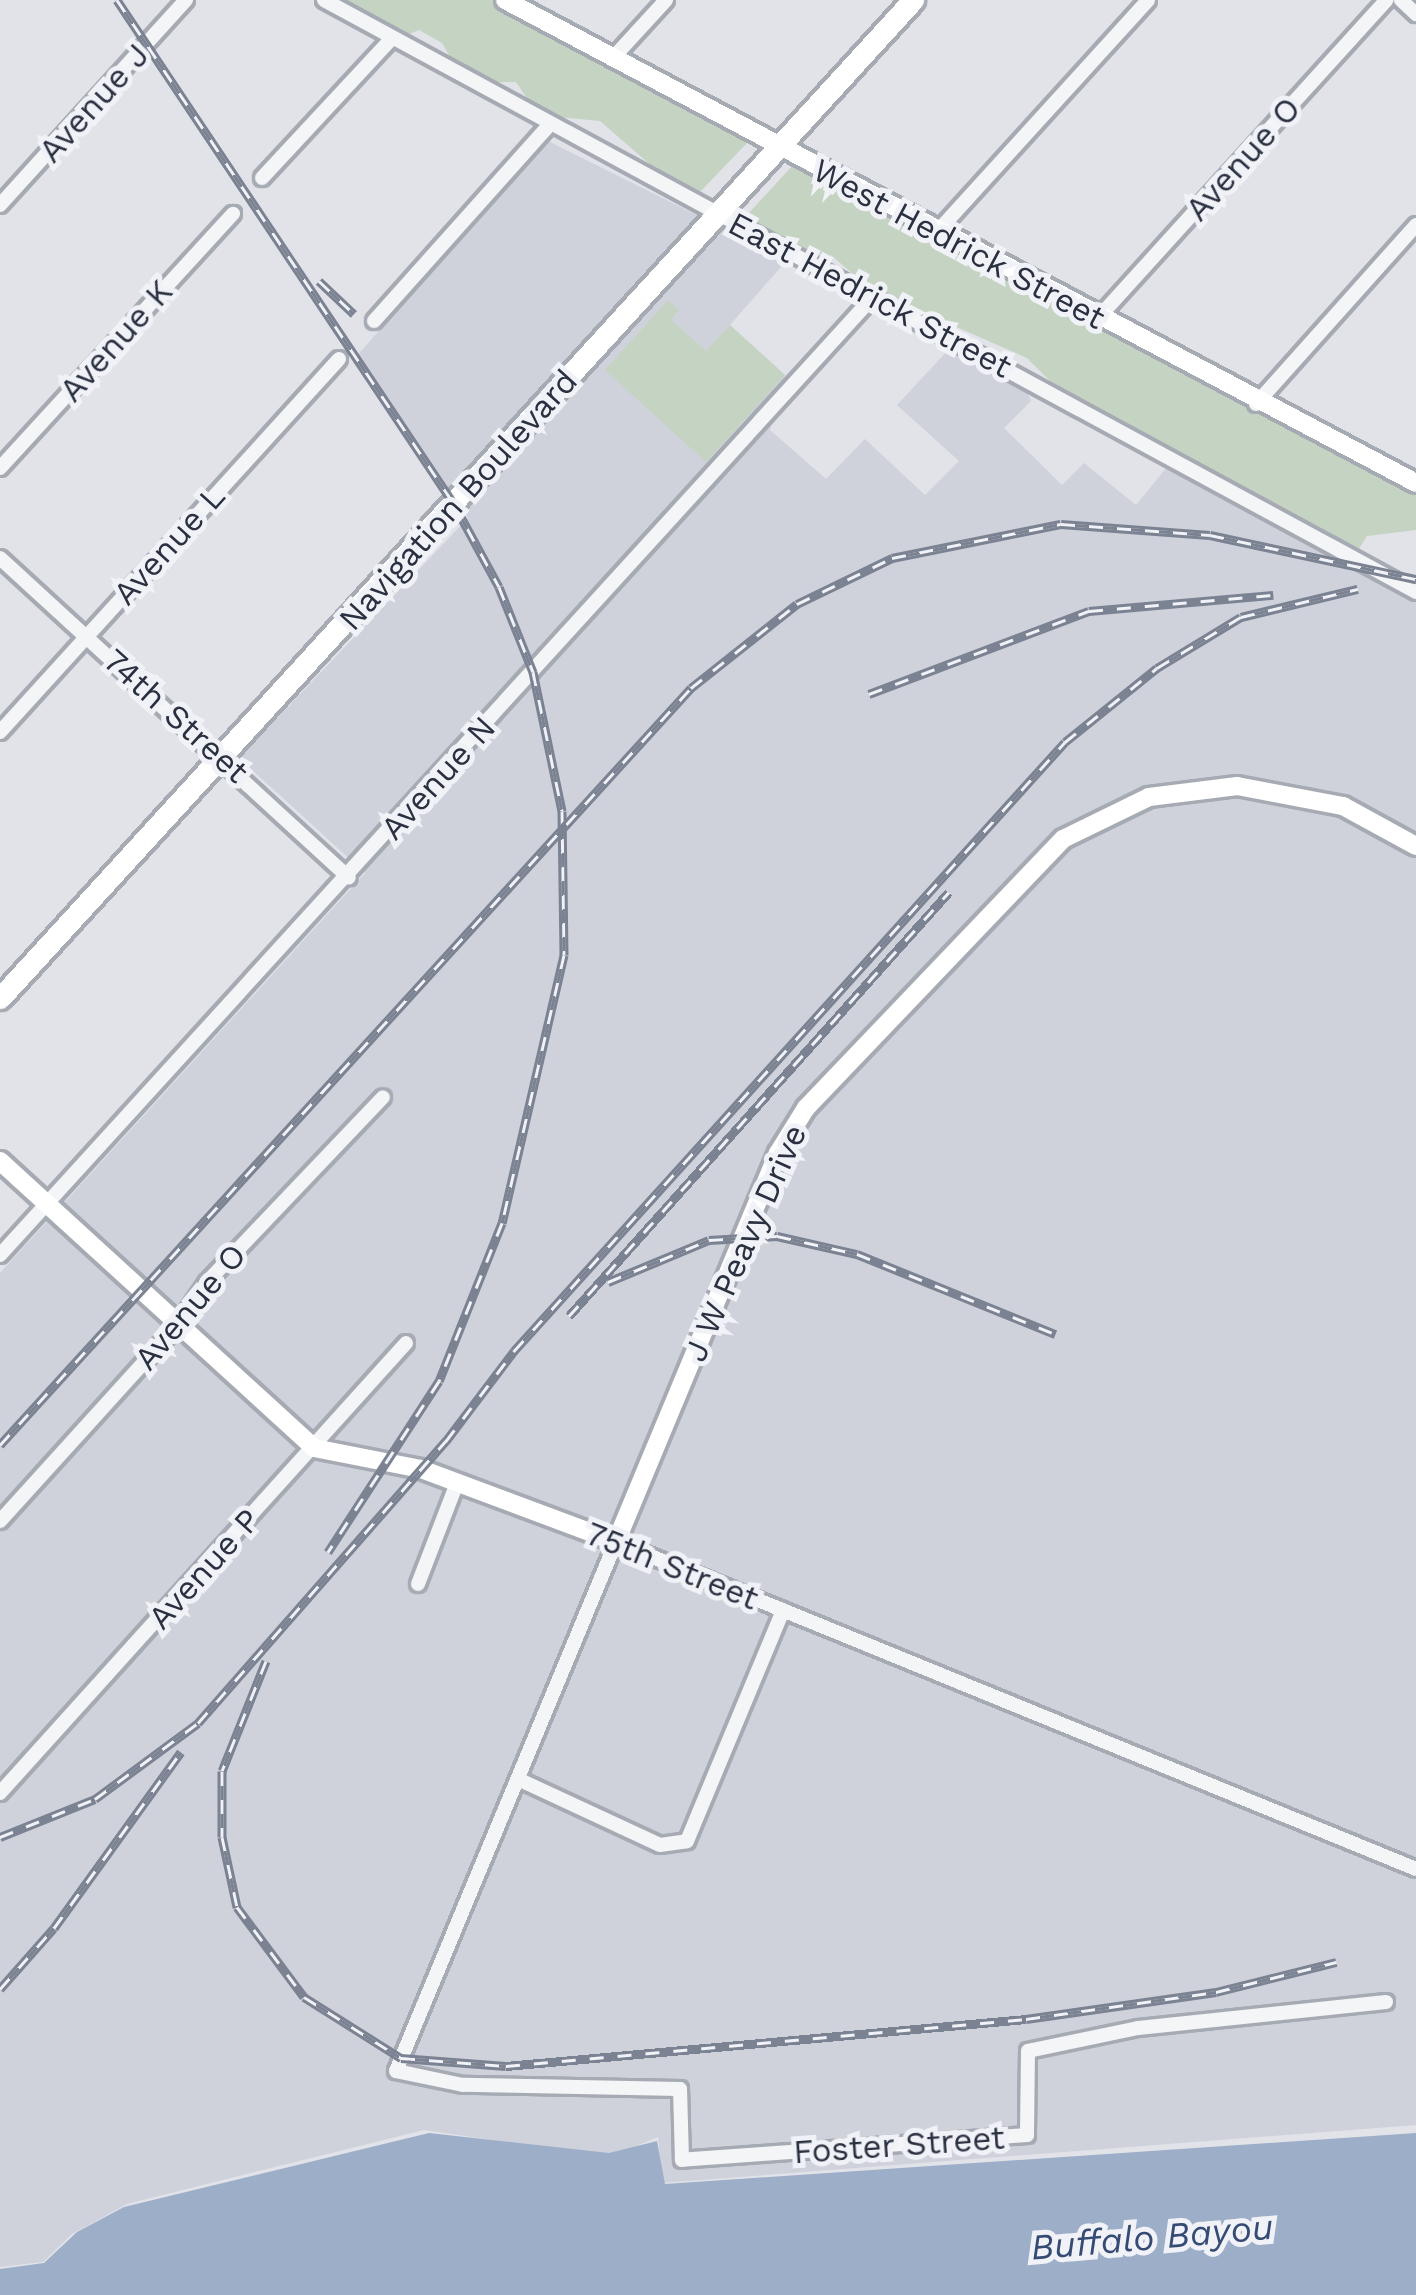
<!DOCTYPE html>
<style>
body{margin:0}
#map{position:relative;width:1416px;height:2295px;overflow:hidden;background:#e1e3e9;font-family:"Work Sans",sans-serif}
div>[style]{position:absolute}
.built>*{inset:0;background:#cfd2db}
.green>*{inset:0;background:#c5d3c2}
.water>*{inset:0;background:#9daec8}
.roads{filter:drop-shadow(3px 0 #a6aab3) drop-shadow(-3px 0 #a6aab3) drop-shadow(0 3px #a6aab3) drop-shadow(0 -3px #a6aab3)}
.street>*{height:14px;margin:-7px;padding:0 7px;transform-origin:7px;border-radius:7px;background:#f4f5f7}
.secondary>*{height:18px;margin:-9px;padding:0 9px;transform-origin:9px;border-radius:9px;background:#fff}
.primary>*{height:21px;margin:-10.5px;padding:0 10.5px;transform-origin:10.5px;border-radius:10.5px;background:#fff}
.rail>*{height:9px;margin-top:-4.5px;transform-origin:0;background:repeating-linear-gradient(90deg,#f0f2f7 0 14px,#7b8292 0 28px);box-sizing:border-box;border-block:3px solid #7b8292}
span{translate:-50% -50%;white-space:nowrap;text-align:center;line-height:1.15;-webkit-text-stroke:10px #f0f2f7;paint-order:stroke}
.street-label{font-size:33px;color:#2a3040}
.water-label{font-size:36px;color:#354b73;font-style:italic}
</style>
<div id="map">
<div class="built">
<div style="clip-path:polygon(546px 140px,787px 260px,730px 325px,785px 375px,770px 430px,826px 479px,865px 439px,925px 495px,959px 461px,897px 405px,951px 347px,1024px 385px,1031px 401px,1004px 428px,1062px 485px,1084px 463px,1136px 505px,1171px 462px,1416px 580px,1416px 2125px,662px 2183px,658px 2137px,610px 2157px,424px 2130px,127px 2204px,72px 2234px,43px 2262px,0 2267px,0 1273px,365px 873px,239px 758px,468px 518px,355px 358px)"></div>
</div>
<div class="green">
<div style="clip-path:polygon(335px 0,492px 0,739px 130px,747px 143px,699px 193px,653px 167px,600px 121px,558px 117px,531px 104px,516px 82px,490px 82px,453px 62px,442px 43px,419px 30px,404px 36px)"></div>
<div style="clip-path:polygon(793px 165px,1416px 493px,1416px 530px,1367px 536px,1357px 552px,1050px 381px,1027px 358px,870px 289px,831px 255px,827px 261px,753px 225px,747px 215px)"></div>
<div style="clip-path:polygon(668px 300px,679px 310px,671px 320px,706px 351px,730px 325px,785px 375px,706px 462px,605px 370px)"></div>
</div>
<div class="water">
<div style="clip-path:polygon(429px 2133px,609px 2153px,657px 2141px,665px 2184px,1416px 2133px,1416px 2295px,0 2295px,0 2269px,44px 2263px,77px 2232px,124px 2207px)"></div>
</div>
<div class="roads">
<div class="street">
<div style="left:324px;top:0;width:1242px;rotate:28.46deg"></div>
<div style="left:1401px;top:0;width:21px;rotate:43deg"></div>
<div style="left:612px;top:59px;width:80px;rotate:-47.5deg"></div>
<div style="left:262px;top:178px;width:191px;rotate:-47.1deg"></div>
<div style="left:0;top:205px;width:277px;rotate:-47.8deg"></div>
<div style="left:938px;top:231px;width:312px;rotate:-47.7deg"></div>
<div style="left:1099px;top:317px;width:428px;rotate:-47.8deg"></div>
<div style="left:374px;top:321px;width:264px;rotate:-48.2deg"></div>
<div style="left:1256px;top:404px;width:240px;rotate:-48.2deg"></div>
<div style="left:0;top:468px;width:345px;rotate:-47.5deg"></div>
<div style="left:0;top:558px;width:473px;rotate:42.5deg"></div>
<div style="left:0;top:732px;width:504px;rotate:-47.73deg"></div>
<div style="left:0;top:1255px;width:1296px;rotate:-47.66deg"></div>
<div style="left:0;top:1521px;width:263px;rotate:-47.8deg"></div>
<div style="left:177px;top:1326px;width:53px;rotate:-55.7deg"></div>
<div style="left:207px;top:1282px;width:255px;rotate:-46.4deg"></div>
<div style="left:418px;top:1584px;width:108px;rotate:-68.9deg"></div>
<div style="left:520px;top:1780px;width:154px;rotate:24.9deg"></div>
<div style="left:660px;top:1845px;width:27px;rotate:-8deg"></div>
<div style="left:687px;top:1841px;width:250px;rotate:-67.4deg"></div>
<div style="left:0;top:1793px;width:606px;rotate:-47.94deg"></div>
<div style="left:1386px;top:2002px;width:249px;rotate:174deg"></div>
<div style="left:1138px;top:2028px;width:112px;rotate:168.2deg"></div>
<div style="left:1028px;top:2051px;width:84px;rotate:90.7deg"></div>
<div style="left:1027px;top:2135px;width:346px;rotate:175.9deg"></div>
<div style="left:682px;top:2160px;width:71px;rotate:-91.6deg"></div>
<div style="left:680px;top:2089px;width:217px;rotate:-178.9deg"></div>
<div style="left:463px;top:2085px;width:68px;rotate:-168.2deg"></div>
<div style="left:396px;top:2071px;width:573px;rotate:-67.42deg"></div>
<div style="left:616px;top:1542px;width:864px;rotate:22.23deg"></div>
</div>
<div class="secondary">
<div style="left:505px;top:0;width:1031px;rotate:27.93deg"></div>
<div style="left:0;top:1161px;width:425px;rotate:42.4deg"></div>
<div style="left:314px;top:1448px;width:109px;rotate:11.1deg"></div>
<div style="left:421px;top:1469px;width:208px;rotate:20.5deg"></div>
<div style="left:616px;top:1542px;width:421px;rotate:-67.4deg"></div>
<div style="left:778px;top:1153px;width:53px;rotate:-58.1deg"></div>
<div style="left:806px;top:1108px;width:372px;rotate:-46.3deg"></div>
<div style="left:1063px;top:839px;width:96px;rotate:-26deg"></div>
<div style="left:1149px;top:797px;width:89px;rotate:-7.1deg"></div>
<div style="left:1237px;top:786px;width:108px;rotate:10.7deg"></div>
<div style="left:1343px;top:806px;width:83px;rotate:28.7deg"></div>
</div>
<div class="primary">
<div style="left:0;top:998px;width:1353px;rotate:-47.55deg"></div>
</div>
</div>
<div class="rail">
<div style="left:117px;top:0;width:606px;rotate:56.23deg"></div>
<div style="left:454px;top:504px;width:94px;rotate:61.5deg"></div>
<div style="left:499px;top:587px;width:92px;rotate:68.2deg"></div>
<div style="left:533px;top:672px;width:142px;rotate:78.2deg"></div>
<div style="left:562px;top:811px;width:144px;rotate:89.2deg"></div>
<div style="left:564px;top:955px;width:275px;rotate:103deg"></div>
<div style="left:502px;top:1223px;width:170px;rotate:111.7deg"></div>
<div style="left:439px;top:1381px;width:204px;rotate:123deg"></div>
<div style="left:319px;top:281px;width:48px;rotate:43.3deg"></div>
<div style="left:869px;top:694px;width:235px;rotate:-20.7deg"></div>
<div style="left:1089px;top:611px;width:185px;rotate:-5deg"></div>
<div style="left:608px;top:1282px;width:109px;rotate:-22.6deg"></div>
<div style="left:709px;top:1240px;width:68px;rotate:-3.4deg"></div>
<div style="left:777px;top:1236px;width:82px;rotate:12.7deg"></div>
<div style="left:857px;top:1254px;width:214px;rotate:22deg"></div>
<div style="left:569px;top:1316px;width:569px;rotate:-48.13deg"></div>
<div style="left:0;top:1445px;width:1025px;rotate:-47.61deg"></div>
<div style="left:691px;top:688px;width:135px;rotate:-38.4deg"></div>
<div style="left:797px;top:604px;width:106px;rotate:-25.8deg"></div>
<div style="left:892px;top:558px;width:172px;rotate:-11.4deg"></div>
<div style="left:1061px;top:524px;width:149px;rotate:4.2deg"></div>
<div style="left:1210px;top:535px;width:211px;rotate:12.1deg"></div>
<div style="left:266px;top:1661px;width:118px;rotate:111.8deg"></div>
<div style="left:222px;top:1771px;width:66px;rotate:90deg"></div>
<div style="left:222px;top:1837px;width:72px;rotate:77.9deg"></div>
<div style="left:237px;top:1907px;width:112px;rotate:53.3deg"></div>
<div style="left:304px;top:1997px;width:115px;rotate:32.2deg"></div>
<div style="left:401px;top:2058px;width:105px;rotate:4.4deg"></div>
<div style="left:506px;top:2066px;width:522px;rotate:-5.16deg"></div>
<div style="left:1026px;top:2019px;width:192px;rotate:-8.1deg"></div>
<div style="left:1216px;top:1992px;width:124px;rotate:-14deg"></div>
<div style="left:0;top:1837px;width:102px;rotate:-21.8deg"></div>
<div style="left:95px;top:1799px;width:128px;rotate:-36.4deg"></div>
<div style="left:198px;top:1723px;width:376px;rotate:-48.7deg"></div>
<div style="left:446px;top:1441px;width:113px;rotate:-52.9deg"></div>
<div style="left:514px;top:1351px;width:821px;rotate:-47.86deg"></div>
<div style="left:1065px;top:742px;width:118px;rotate:-38.8deg"></div>
<div style="left:1157px;top:668px;width:98px;rotate:-31.3deg"></div>
<div style="left:1241px;top:617px;width:120px;rotate:-13.5deg"></div>
<div style="left:0;top:1989px;width:81px;rotate:-48.5deg"></div>
<div style="left:54px;top:1928px;width:217px;rotate:-54.2deg"></div>
</div>
<div class="street-label">
<span style="left:94px;top:103px;rotate:-48deg">Avenue J</span>
<span style="left:1243px;top:159px;rotate:-48deg">Avenue O</span>
<span style="left:959px;top:244px;rotate:28deg">West Hedrick Street</span>
<span style="left:870px;top:295px;rotate:28deg">East Hedrick Street</span>
<span style="left:116px;top:341px;rotate:-48deg">Avenue K</span>
<span style="left:458px;top:500px;rotate:-48deg">Navigation Boulevard</span>
<span style="left:169px;top:545px;rotate:-48deg">Avenue L</span>
<span style="left:176px;top:716px;rotate:42deg">74th Street</span>
<span style="left:438px;top:778px;rotate:-48deg">Avenue N</span>
<span style="left:745px;top:1243px;rotate:-66deg">J W Peavy Drive</span>
<span style="left:190px;top:1307px;rotate:-50deg">Avenue O</span>
<span style="left:672px;top:1566px;rotate:22deg">75th Street</span>
<span style="left:204px;top:1569px;rotate:-48deg">Avenue P</span>
<span style="left:899px;top:2145px;rotate:-4deg">Foster Street</span>
</div>
<div class="water-label">
<span style="left:1152px;top:2238px;rotate:-5deg">Buffalo Bayou</span>
</div>
</div>
